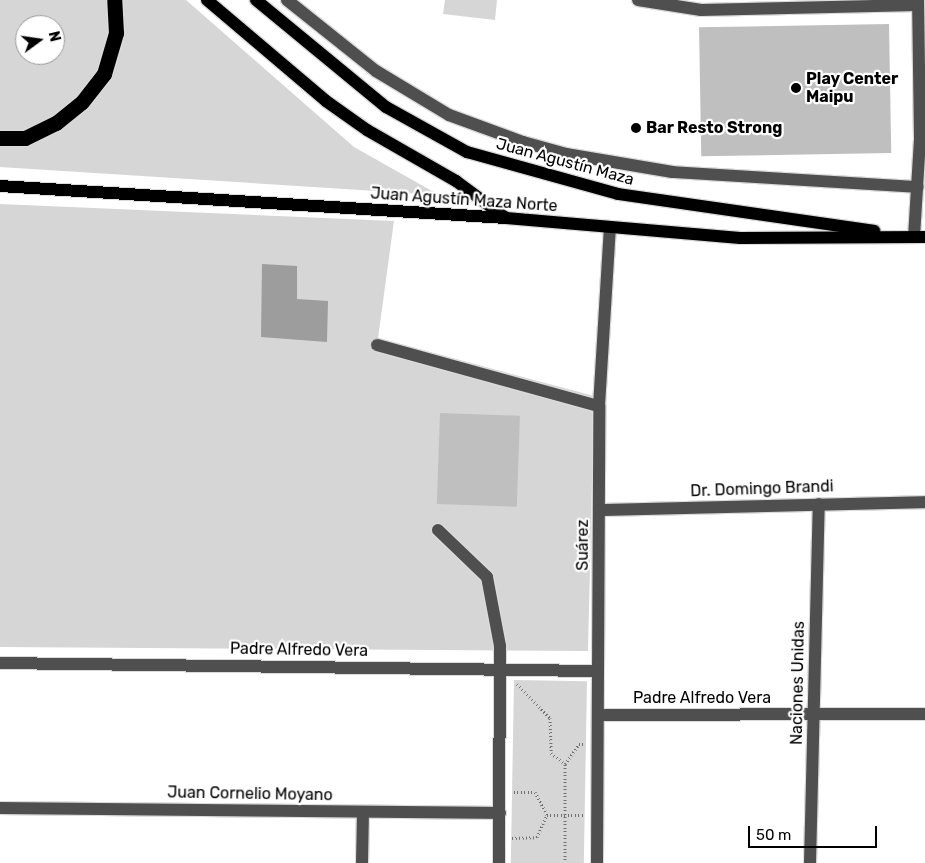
<!DOCTYPE html>
<meta charset="utf-8">
<style>
body{margin:0}
#map{position:relative;width:925px;height:863px;overflow:hidden;background:#fff;font-family:Rubik,sans-serif}
div>[style]{position:absolute}
.green>*{inset:0;background:#d6d6d6;transform-origin:0 0}
.water>*{inset:0;background:#9d9d9d}
.building>*{inset:0;background:#bfbfbf;transform-origin:0 0}
.path>*{height:3px;margin-top:-1.5px;transform-origin:0;background:repeating-linear-gradient(90deg,#717171 0 1px,transparent 0 3.5px)}
.roads{filter:drop-shadow(1px 0 #dbdbdb) drop-shadow(-1px 0 #dbdbdb) drop-shadow(0 1px #dbdbdb) drop-shadow(0 -1px #dbdbdb)}
.minor>*{height:12px;margin:-6px;padding:0 6px;transform-origin:6px;border-radius:6px;background:#4f4f4f}
.major>*{height:12px;margin:-6px;padding:0 6px;transform-origin:6px;border-radius:6px;background:#000}
.highway>*{height:15px;margin:-7.5px;padding:0 7.5px;transform-origin:7.5px;border-radius:7.5px;background:#000}
.dots>*{width:14px;height:14px;translate:-50% -50%;box-sizing:border-box;border:2px solid #fff;border-radius:50%}
span{translate:-50% -50%;white-space:nowrap;text-align:center;line-height:1.15;-webkit-text-stroke:4.5px #fff;paint-order:stroke}
.poi-label{font-size:16px;color:#000;font-weight:700}
.left{translate:0 -50%;text-align:left}
.street-label{font-size:16px;color:#000}
.north{position:absolute;left:15px;top:15px;width:50px;height:50px;box-sizing:border-box;background:#fff;border:1px solid #999;border-radius:50%;rotate:76deg;font-size:14px;font-weight:700;line-height:20px;text-align:center;color:#000}
.north::after{content:'';display:block;margin:auto;width:18px;height:22px;background:#000;clip-path:polygon(50% 0,100% 100%,50% 72%,0 100%)}
.scale{position:absolute;left:748px;top:826px;width:129px;height:22px;box-sizing:border-box;border:2px solid #000;border-top:0;padding-left:6px;font-size:15px;line-height:18px;white-space:nowrap;color:#000;-webkit-text-stroke:4px #fff;paint-order:stroke}
</style>
<div id="map">
<div class="green">
<div style="clip-path:polygon(evenodd,0 0,186px 0,354px 147px,439px 195px,0 167px,0 0,25px 25px,55px 25px,55px 55px,25px 55px,25px 25px)"></div>
<div style="clip-path:polygon(445px 0,497px 0,495px 20px,443px 14px)"></div>
<div style="clip-path:polygon(0 204px,394px 221px,378px 338px,594px 396px,588px 651px,0 647px)"></div>
<div style="left:514px;top:680px;width:73px;height:183px;rotate:1deg"></div>
</div>
<div class="water">
<div style="clip-path:polygon(262px 264px,297px 266px,297px 299px,328px 301px,327px 342px,261px 337px)"></div>
</div>
<div class="building">
<div style="left:889px;top:24px;width:129px;height:190px;rotate:89deg"></div>
<div style="left:440px;top:413px;width:80px;height:91px;rotate:2deg"></div>
</div>
<div class="path">
<div style="left:517px;top:684px;width:47px;rotate:45.9deg"></div>
<div style="left:550px;top:718px;width:35px;rotate:88deg"></div>
<div style="left:551px;top:753px;width:18px;rotate:38deg"></div>
<div style="left:514px;top:792px;width:21px"></div>
<div style="left:535px;top:792px;width:26px;rotate:62deg"></div>
<div style="left:547px;top:815px;width:37px"></div>
<div style="left:512px;top:838px;width:25px;rotate:-2deg"></div>
<div style="left:537px;top:837px;width:24px;rotate:-66deg"></div>
<div style="left:565px;top:863px;width:99px;rotate:-90deg"></div>
<div style="left:565px;top:764px;width:24px;rotate:-55deg"></div>
<div style="left:579px;top:744px;width:6px"></div>
</div>
<div class="roads">
<div class="minor">
<div style="left:287px;top:0;width:114px;rotate:38.6deg"></div>
<div style="left:376px;top:71px;width:85px;rotate:31.1deg"></div>
<div style="left:449px;top:115px;width:79px;rotate:20deg"></div>
<div style="left:523px;top:142px;width:45px;rotate:15.6deg"></div>
<div style="left:566px;top:154px;width:108px;rotate:9.6deg"></div>
<div style="left:672px;top:172px;width:246px;rotate:3.5deg"></div>
<div style="left:638px;top:0;width:64px;rotate:9deg"></div>
<div style="left:701px;top:10px;width:217px;rotate:-1.3deg"></div>
<div style="left:914px;top:237px;width:97px;rotate:-86.5deg"></div>
<div style="left:920px;top:140px;width:140px;rotate:-90.8deg"></div>
<div style="left:377px;top:345px;width:230px;rotate:15.4deg"></div>
<div style="left:599px;top:510px;width:326px;rotate:-1.4deg"></div>
<div style="left:438px;top:530px;width:68px;rotate:43.8deg"></div>
<div style="left:487px;top:577px;width:70px;rotate:79.3deg"></div>
<div style="left:500px;top:646px;width:217px;rotate:90.3deg"></div>
<div style="left:0;top:663px;width:598px;rotate:0.77deg"></div>
<div style="left:598px;top:715px;width:327px;rotate:-0.2deg"></div>
<div style="left:0;top:808px;width:500px;rotate:0.57deg"></div>
<div style="left:362px;top:863px;width:51px;rotate:-88.9deg"></div>
<div style="left:597px;top:863px;width:457px;rotate:-89.7deg"></div>
<div style="left:599px;top:406px;width:179px;rotate:-86.5deg"></div>
<div style="left:810px;top:863px;width:359px;rotate:-88.6deg"></div>
</div>
<div class="major">
<div style="left:207px;top:0;width:156px;rotate:40.3deg"></div>
<div style="left:326px;top:101px;width:50px;rotate:35.3deg"></div>
<div style="left:367px;top:130px;width:103px;rotate:29.8deg"></div>
<div style="left:456px;top:181px;width:62px;rotate:36.5deg"></div>
<div style="left:256px;top:0;width:168px;rotate:39.5deg"></div>
<div style="left:386px;top:107px;width:93px;rotate:29.1deg"></div>
<div style="left:467px;top:152px;width:157px;rotate:15.5deg"></div>
<div style="left:618px;top:194px;width:259px;rotate:8.2deg"></div>
<div style="left:0;top:186px;width:507px;rotate:3.62deg"></div>
<div style="left:506px;top:218px;width:235px;rotate:4.9deg"></div>
<div style="left:740px;top:238px;width:185px;rotate:-0.3deg"></div>
</div>
<div class="highway">
<div style="left:0;top:138px;width:25px"></div>
<div style="left:25px;top:138px;width:34px;rotate:-26deg"></div>
<div style="left:56px;top:123px;width:33px;rotate:-39deg"></div>
<div style="left:82px;top:102px;width:36px;rotate:-52deg"></div>
<div style="left:104px;top:74px;width:43px;rotate:-73.7deg"></div>
<div style="left:116px;top:33px;width:33px;rotate:-93deg"></div>
</div>
</div>
<div class="dots">
<div style="left:796px;top:88px;background:#000"></div>
<div style="left:636px;top:128px;background:#000"></div>
</div>
<div class="poi-label">
<span class="left" style="left:806px;top:88px">Play Center<br>Maipu</span>
<span class="left" style="left:646px;top:128px">Bar Resto Strong</span>
</div>
<div class="street-label">
<span style="left:565px;top:162px;rotate:15deg">Juan Agustín Maza</span>
<span style="left:464px;top:200px;rotate:4deg">Juan Agustín Maza Norte</span>
<span style="left:762px;top:489px;rotate:-2deg">Dr. Domingo Brandi</span>
<span style="left:583px;top:545px;rotate:-90deg">Suárez</span>
<span style="left:299px;top:650px;rotate:1deg">Padre Alfredo Vera</span>
<span style="left:798px;top:683px;rotate:-89deg">Naciones Unidas</span>
<span style="left:702px;top:698px">Padre Alfredo Vera</span>
<span style="left:250px;top:794px;rotate:1deg">Juan Cornelio Moyano</span>
</div>
<div class="north">N</div>
<div class="scale">50 m</div>
</div>
